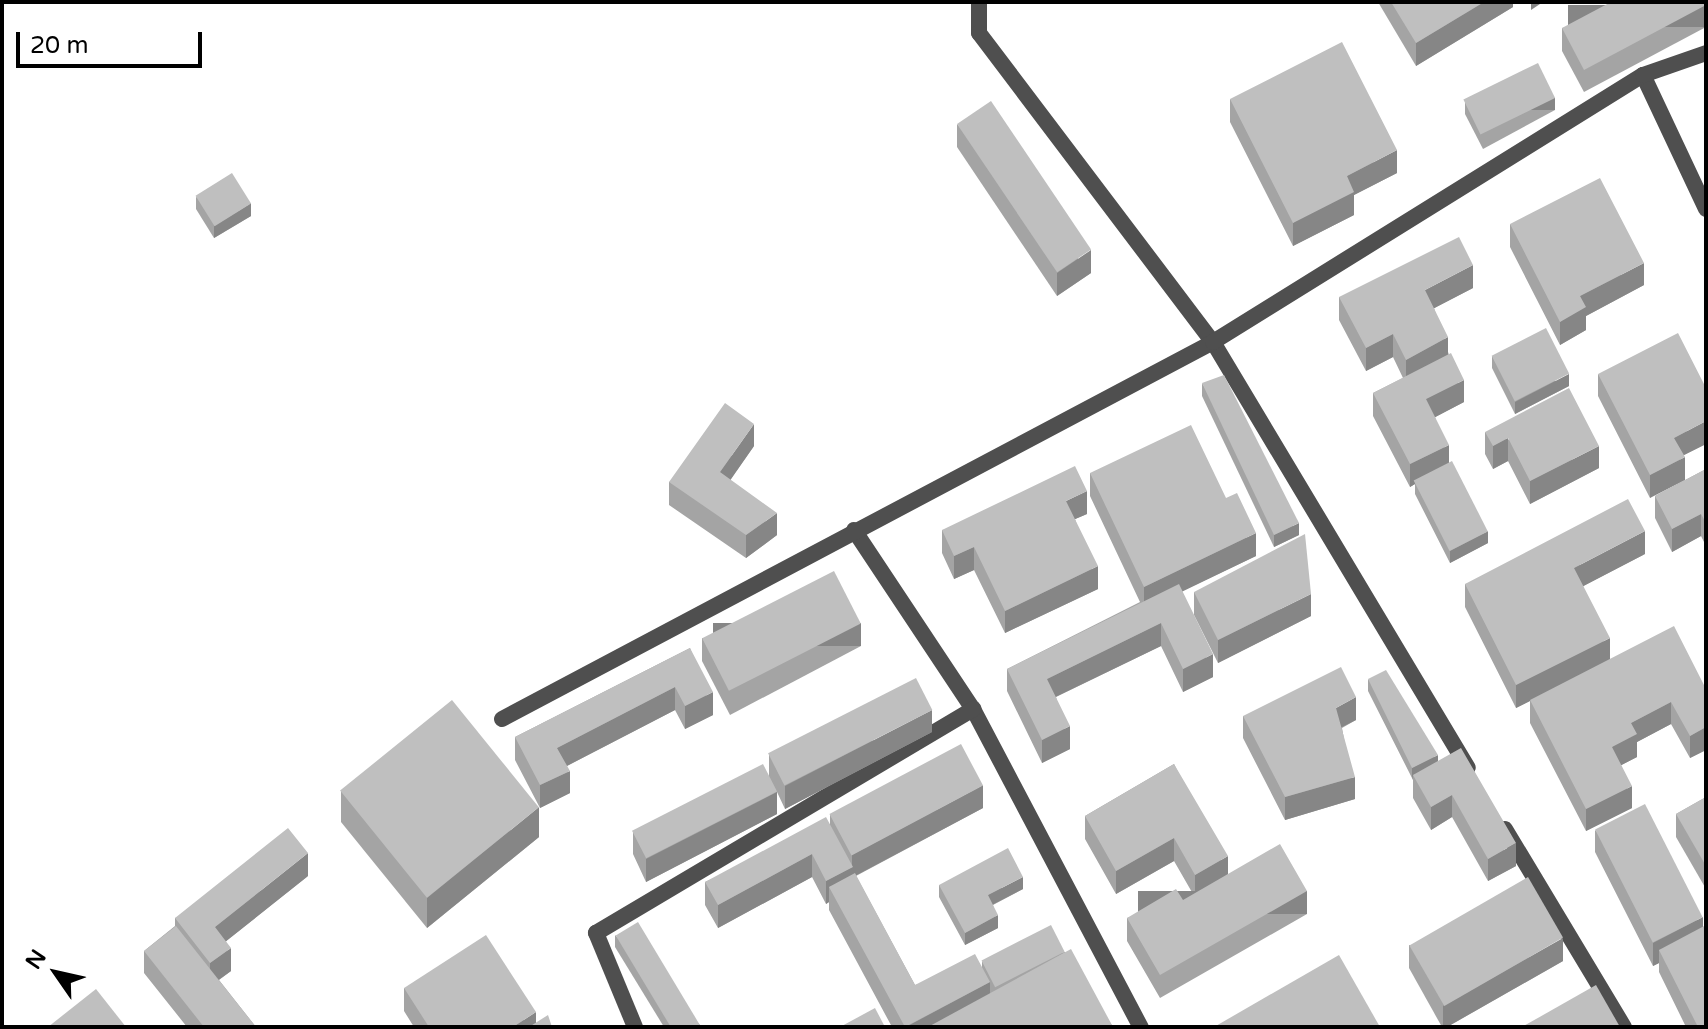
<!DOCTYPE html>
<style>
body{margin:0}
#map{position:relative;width:1708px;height:1029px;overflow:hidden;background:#fff;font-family:"Varela Round",sans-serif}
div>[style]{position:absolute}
.minor>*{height:16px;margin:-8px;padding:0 8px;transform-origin:8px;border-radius:8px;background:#4f4f4f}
.wall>*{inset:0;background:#a4a4a4}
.shaded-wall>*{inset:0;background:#868686;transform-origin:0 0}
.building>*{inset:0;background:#bfbfbf;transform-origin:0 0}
span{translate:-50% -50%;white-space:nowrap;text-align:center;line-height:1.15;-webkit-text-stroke:6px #fff;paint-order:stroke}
.frame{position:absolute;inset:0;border:4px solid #000;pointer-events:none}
.north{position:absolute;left:16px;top:933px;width:80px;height:80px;-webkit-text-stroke:6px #fff;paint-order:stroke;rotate:304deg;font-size:22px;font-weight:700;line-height:32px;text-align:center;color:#000}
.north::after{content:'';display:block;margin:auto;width:28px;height:36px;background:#000;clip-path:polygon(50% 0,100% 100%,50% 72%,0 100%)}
.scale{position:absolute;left:16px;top:32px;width:186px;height:36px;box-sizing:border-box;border:4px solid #000;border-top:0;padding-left:10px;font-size:24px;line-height:28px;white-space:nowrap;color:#000;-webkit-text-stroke:6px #fff;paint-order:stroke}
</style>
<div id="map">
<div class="minor">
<div style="left:979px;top:2px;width:31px;rotate:90deg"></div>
<div style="left:979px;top:33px;width:388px;rotate:52.9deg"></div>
<div style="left:1213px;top:342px;width:496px;rotate:59.1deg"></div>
<div style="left:1643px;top:75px;width:148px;rotate:64.8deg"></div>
<div style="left:854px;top:530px;width:215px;rotate:56.4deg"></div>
<div style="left:973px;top:709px;width:360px;rotate:62.2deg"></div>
<div style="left:502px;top:719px;width:805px;rotate:-27.93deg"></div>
<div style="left:1213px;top:342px;width:506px;rotate:-31.84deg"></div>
<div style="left:1643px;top:75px;width:67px;rotate:-19.2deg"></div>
<div style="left:1505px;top:829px;width:231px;rotate:59deg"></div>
<div style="left:635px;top:1027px;width:102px;rotate:-112.5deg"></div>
<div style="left:596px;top:933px;width:439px;rotate:-30.7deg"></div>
</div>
<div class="wall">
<div style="clip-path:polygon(1378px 2px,1513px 2px,1513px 7px,1416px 66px)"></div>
<div style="clip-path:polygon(1706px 2px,1706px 27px,1584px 92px,1562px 51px,1562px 28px)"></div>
<div style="clip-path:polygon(1230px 99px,1397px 173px,1354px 195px,1354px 215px,1293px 246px,1230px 122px)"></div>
<div style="clip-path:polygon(1465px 102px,1555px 110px,1483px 149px,1465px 114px)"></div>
<div style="clip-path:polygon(957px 124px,1091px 273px,1057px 296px,957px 147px)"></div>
<div style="clip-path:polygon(196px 197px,251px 216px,214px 238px,196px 209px)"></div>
<div style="clip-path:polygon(1510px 224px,1644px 285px,1586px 316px,1586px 330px,1560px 345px,1510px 247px)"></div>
<div style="clip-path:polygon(1473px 288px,1434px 308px,1464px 402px,1435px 417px,1449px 463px,1488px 543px,1450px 563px,1415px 494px,1415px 484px,1410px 487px,1373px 416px,1373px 393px,1403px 378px,1393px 357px,1366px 371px,1339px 320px,1339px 297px)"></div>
<div style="clip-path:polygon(1492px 356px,1569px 386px,1515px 414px,1492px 368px)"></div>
<div style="clip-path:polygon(1598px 374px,1706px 444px,1684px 455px,1650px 498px,1598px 396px)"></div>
<div style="clip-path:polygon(1202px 383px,1299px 535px,1274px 547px,1202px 396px)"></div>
<div style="clip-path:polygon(1485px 432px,1599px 468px,1530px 504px,1508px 461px,1493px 469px,1485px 454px)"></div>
<div style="clip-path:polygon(754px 446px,730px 480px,777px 535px,746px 558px,669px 505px,669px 482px)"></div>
<div style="clip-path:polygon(1706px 469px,1706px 546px,1701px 536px,1672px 552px,1655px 518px,1655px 496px)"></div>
<div style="clip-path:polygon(1090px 473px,1226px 498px,1256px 556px,1182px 591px,1213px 677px,1183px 692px,1161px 646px,1056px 697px,1070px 749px,1042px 763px,1007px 691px,1007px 669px,1140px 602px,1090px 496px)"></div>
<div style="clip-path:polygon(1087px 514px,1075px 519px,1098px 589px,1005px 633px,974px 570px,954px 579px,942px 553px,942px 530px)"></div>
<div style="clip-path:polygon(1645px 554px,1583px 586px,1610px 659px,1706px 689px,1706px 750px,1690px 758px,1671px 724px,1637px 742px,1637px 757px,1621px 765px,1632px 808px,1586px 831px,1530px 723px,1530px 701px,1516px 708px,1465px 607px,1465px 584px)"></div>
<div style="clip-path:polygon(1194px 592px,1311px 616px,1218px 663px,1194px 615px)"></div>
<div style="clip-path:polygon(702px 638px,861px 646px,730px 715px,702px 661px)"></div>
<div style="clip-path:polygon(690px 648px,713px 715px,685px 729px,675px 710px,567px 766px,570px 793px,540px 808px,515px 760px,515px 737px)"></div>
<div style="clip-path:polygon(1368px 679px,1438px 761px,1516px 866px,1488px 881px,1452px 817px,1431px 830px,1413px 798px,1413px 780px,1368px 691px)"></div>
<div style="clip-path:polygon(1243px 716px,1356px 720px,1342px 728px,1355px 799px,1285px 820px,1243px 738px)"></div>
<div style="clip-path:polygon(932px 732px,785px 809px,777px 792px,777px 814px,646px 882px,633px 854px,633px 832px,769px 777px,769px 755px)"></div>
<div style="clip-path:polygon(1174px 764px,1228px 874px,1307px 914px,1160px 998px,1127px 941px,1127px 918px,1183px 900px,1193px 894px,1174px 861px,1116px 894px,1085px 839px,1085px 816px)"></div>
<div style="clip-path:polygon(341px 791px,539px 837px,427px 928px,341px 822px)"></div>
<div style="clip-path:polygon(1706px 797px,1706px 889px,1676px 837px,1676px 814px)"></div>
<div style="clip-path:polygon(983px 808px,856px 876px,915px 985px,982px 968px,982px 962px,1065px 952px,1113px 1027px,892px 1027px,829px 910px,829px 902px,826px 904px,812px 877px,718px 928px,705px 905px,705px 882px,830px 824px,830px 814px)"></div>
<div style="clip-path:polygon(1595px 830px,1703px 926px,1706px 1027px,1686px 1027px,1659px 972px,1659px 963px,1653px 966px,1595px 852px)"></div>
<div style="clip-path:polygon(308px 876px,226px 941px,231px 971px,219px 980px,256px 1027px,187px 1027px,144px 973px,144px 951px,175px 926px,175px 918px)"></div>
<div style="clip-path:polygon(939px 885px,1023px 889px,993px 905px,998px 928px,965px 945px,939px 897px)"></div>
<div style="clip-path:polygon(615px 935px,702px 1027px,664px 1027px,615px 947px)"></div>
<div style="clip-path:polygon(1409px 945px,1563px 961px,1447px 1027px,1442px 1027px,1409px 968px)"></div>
<div style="clip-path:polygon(404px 988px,536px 1023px,552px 1027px,414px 1027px,404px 1011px)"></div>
</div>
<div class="shaded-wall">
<div style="clip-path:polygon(1484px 2px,1513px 2px,1513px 7px,1416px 66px,1416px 43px)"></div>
<div style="clip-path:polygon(1531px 2px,1543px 2px,1531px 10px)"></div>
<div style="left:1706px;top:5px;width:22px;height:138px;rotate:90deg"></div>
<div style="left:1555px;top:98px;width:12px;height:82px;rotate:90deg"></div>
<div style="clip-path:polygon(1397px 150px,1397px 173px,1354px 195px,1354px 215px,1293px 246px,1293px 223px,1347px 176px)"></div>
<div style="clip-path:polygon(251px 203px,251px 216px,214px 238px,214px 226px)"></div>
<div style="clip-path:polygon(1091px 250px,1091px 273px,1057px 296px,1057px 273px)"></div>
<div style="clip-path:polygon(1644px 263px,1644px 285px,1586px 316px,1586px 330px,1560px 345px,1560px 322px,1580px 296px)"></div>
<div style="clip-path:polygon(1473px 265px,1473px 288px,1425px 313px,1425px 290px)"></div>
<div style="clip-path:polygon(1393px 334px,1393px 357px,1366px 371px,1366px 348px)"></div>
<div style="clip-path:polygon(1448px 337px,1448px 360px,1406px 382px,1406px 360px)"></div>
<div style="clip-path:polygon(1569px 374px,1569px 386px,1515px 414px,1515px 402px)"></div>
<div style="clip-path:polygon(1464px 380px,1464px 402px,1426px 422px,1426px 399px)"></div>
<div style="clip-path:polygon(1706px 421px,1706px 444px,1674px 460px,1674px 438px)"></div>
<div style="clip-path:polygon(754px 424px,754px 446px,720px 495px,720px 472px)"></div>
<div style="clip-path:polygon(1508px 438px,1508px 461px,1493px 469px,1493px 446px)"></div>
<div style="clip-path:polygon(1449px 445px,1449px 467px,1415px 482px,1415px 484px,1410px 487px,1410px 464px)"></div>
<div style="clip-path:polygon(1599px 446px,1599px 468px,1530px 504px,1530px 481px)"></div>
<div style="clip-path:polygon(1685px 457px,1685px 480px,1650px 498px,1650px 475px)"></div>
<div style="clip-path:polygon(1087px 491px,1087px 514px,1066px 523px,1066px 501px)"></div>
<div style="clip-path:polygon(777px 513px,777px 535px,746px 558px,746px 535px)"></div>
<div style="clip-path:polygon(1701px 514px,1701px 536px,1672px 552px,1672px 529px)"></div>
<div style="clip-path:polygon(1299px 523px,1299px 535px,1274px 547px,1274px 535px)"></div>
<div style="clip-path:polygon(1488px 531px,1488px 543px,1450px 563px,1450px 551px)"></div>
<div style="clip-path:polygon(1645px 531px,1645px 554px,1574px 591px,1574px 568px)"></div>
<div style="clip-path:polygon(1256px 533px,1256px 556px,1144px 610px,1144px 587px)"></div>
<div style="clip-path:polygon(974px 547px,974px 570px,954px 579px,954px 556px)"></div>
<div style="clip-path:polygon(1098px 566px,1098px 589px,1005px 633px,1005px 611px)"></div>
<div style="clip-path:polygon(1311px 594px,1311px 616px,1218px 663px,1218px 640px)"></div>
<div style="left:861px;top:623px;width:23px;height:148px;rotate:90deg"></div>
<div style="clip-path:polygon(1161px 623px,1161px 646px,1047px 701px,1047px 679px)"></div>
<div style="clip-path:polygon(1610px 638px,1610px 660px,1516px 708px,1516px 685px)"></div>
<div style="clip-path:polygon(1213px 654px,1213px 677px,1183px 692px,1183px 669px)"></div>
<div style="clip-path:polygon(675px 687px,675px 710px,557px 771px,557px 748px)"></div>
<div style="clip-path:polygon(713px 692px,713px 715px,685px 729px,685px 706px)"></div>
<div style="clip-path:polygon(1356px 697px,1356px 720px,1336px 730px,1336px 708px)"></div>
<div style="clip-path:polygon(1671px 702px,1671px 724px,1637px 742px,1637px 757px,1612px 770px,1612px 747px,1631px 723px)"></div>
<div style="clip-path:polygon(932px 710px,932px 732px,785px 809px,785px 786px)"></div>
<div style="clip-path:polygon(1070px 726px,1070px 749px,1042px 763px,1042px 740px)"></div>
<div style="clip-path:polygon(1706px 727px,1706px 750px,1690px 758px,1690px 736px)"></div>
<div style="clip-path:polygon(1438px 755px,1438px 767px,1413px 775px,1412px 780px,1412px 768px)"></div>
<div style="clip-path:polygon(570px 771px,570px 793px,540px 808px,540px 785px)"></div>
<div style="clip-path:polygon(1355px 777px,1355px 799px,1285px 820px,1285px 797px)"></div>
<div style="clip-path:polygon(983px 785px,983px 808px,853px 877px,829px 887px,829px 902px,826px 904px,826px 881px,852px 867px,852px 855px)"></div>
<div style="clip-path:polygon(1632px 786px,1632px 808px,1586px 831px,1586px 809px)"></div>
<div style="clip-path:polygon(777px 792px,777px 814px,646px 882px,646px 859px)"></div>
<div style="clip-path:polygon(1452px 795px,1452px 817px,1431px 830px,1431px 807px)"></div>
<div style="clip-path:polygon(539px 807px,539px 837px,427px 928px,427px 898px)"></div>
<div style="clip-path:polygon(1174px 838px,1174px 861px,1116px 894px,1116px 871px)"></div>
<div style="clip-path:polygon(1516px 843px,1516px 866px,1488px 881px,1488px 859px)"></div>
<div style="clip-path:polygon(308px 853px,308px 876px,215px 950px,215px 927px)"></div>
<div style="clip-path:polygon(812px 854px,812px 877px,718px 928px,718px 905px)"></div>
<div style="clip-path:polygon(1228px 856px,1228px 879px,1195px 898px,1195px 875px)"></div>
<div style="clip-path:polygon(1023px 877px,1023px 889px,988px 907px,988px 895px)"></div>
<div style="left:1307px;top:891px;width:23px;height:169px;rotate:90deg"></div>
<div style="clip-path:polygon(998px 915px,998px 928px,965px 945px,965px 933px)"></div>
<div style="clip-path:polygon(1703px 917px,1703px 940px,1659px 950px,1659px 963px,1653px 966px,1653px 943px)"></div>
<div style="clip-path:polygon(1563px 938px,1563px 961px,1447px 1027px,1443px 1027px,1443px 1006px)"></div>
<div style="clip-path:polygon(231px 948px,231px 971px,210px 986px,210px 963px)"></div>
<div style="clip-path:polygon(990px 982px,990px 1004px,948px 1027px,906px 1027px)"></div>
<div style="clip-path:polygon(536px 1012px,536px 1027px,513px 1027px)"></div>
</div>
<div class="building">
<div style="clip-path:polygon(1391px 2px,1484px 2px,1416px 43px)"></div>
<div style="clip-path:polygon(1611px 2px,1706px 2px,1706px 5px,1584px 70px,1562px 28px)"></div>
<div style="clip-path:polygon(1342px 42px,1397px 150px,1347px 176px,1354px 192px,1293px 223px,1230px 99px)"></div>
<div style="left:1538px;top:63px;width:39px;height:83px;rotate:64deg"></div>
<div style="left:991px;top:101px;width:179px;height:41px;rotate:56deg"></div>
<div style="left:232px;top:173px;width:36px;height:43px;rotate:58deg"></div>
<div style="clip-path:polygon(1600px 178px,1644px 263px,1580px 296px,1586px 307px,1560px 322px,1510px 224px)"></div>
<div style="clip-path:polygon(1459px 237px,1473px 265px,1425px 290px,1448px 337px,1406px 360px,1393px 334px,1366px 348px,1339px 297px)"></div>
<div style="left:1546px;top:328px;width:51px;height:61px;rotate:63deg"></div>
<div style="clip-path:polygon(1678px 333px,1706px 388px,1706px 421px,1674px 438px,1685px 457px,1650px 475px,1598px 374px)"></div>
<div style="clip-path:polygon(1451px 353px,1464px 380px,1426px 399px,1449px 445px,1410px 464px,1373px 393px)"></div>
<div style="clip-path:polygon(1224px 375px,1299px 523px,1274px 535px,1202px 383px)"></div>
<div style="clip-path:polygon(1569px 388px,1599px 446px,1530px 481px,1508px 438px,1493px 446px,1485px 432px)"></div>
<div style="clip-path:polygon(725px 403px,754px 424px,720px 472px,777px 513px,746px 535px,669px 482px)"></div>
<div style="clip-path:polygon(1191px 425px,1226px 498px,1237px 493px,1256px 533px,1144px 587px,1090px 473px)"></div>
<div style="left:1452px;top:461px;width:79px;height:43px;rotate:63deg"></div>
<div style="clip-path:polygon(1075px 466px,1087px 491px,1066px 501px,1098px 566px,1005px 611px,974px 547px,954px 556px,942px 530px)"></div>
<div style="clip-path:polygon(1706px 469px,1706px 523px,1701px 514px,1672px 529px,1655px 496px)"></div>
<div style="clip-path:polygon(1628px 499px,1645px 531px,1574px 568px,1610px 638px,1516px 685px,1465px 584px)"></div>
<div style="clip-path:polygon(1305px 534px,1311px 594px,1218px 640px,1194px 592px)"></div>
<div style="left:834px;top:571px;width:59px;height:148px;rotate:63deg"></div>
<div style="clip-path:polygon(1179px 584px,1213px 654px,1183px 669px,1161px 623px,1047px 679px,1070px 726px,1042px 740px,1007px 669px)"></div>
<div style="clip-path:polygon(1674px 626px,1706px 689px,1706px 727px,1690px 736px,1671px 702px,1631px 723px,1637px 734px,1612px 747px,1632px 786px,1586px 809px,1530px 700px)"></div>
<div style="clip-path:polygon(690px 648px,713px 692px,685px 706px,675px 687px,557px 748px,570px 771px,540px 785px,515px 737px)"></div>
<div style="clip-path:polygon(1341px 667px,1356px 697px,1336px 708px,1355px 777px,1285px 797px,1243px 716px)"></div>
<div style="clip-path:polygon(1386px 670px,1438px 755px,1412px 768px,1368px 679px)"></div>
<div style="left:916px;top:678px;width:36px;height:166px;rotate:63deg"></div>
<div style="left:452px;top:700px;width:138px;height:144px;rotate:51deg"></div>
<div style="left:961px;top:744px;width:47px;height:149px;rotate:62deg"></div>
<div style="clip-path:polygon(1461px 748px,1516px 843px,1488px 859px,1452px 795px,1431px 807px,1413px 775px)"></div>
<div style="left:763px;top:764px;width:31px;height:147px;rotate:63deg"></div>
<div style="clip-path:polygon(1174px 764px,1228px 856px,1195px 875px,1174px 838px,1116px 871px,1085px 816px)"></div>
<div style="clip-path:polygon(1706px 797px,1706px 866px,1676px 814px)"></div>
<div style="left:1645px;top:804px;width:127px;height:56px;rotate:63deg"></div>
<div style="clip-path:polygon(826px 817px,853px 867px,826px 881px,812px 854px,718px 905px,705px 882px)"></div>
<div style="clip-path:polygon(288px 828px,308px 853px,215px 927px,231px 948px,210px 963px,175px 918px)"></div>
<div style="clip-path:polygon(1280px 844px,1307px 891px,1160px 975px,1127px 918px,1176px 889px,1183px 900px)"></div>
<div style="clip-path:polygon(1008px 848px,1023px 877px,988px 895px,998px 915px,965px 933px,939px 885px)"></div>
<div style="clip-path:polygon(855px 873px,915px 985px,975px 954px,990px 982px,905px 1027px,829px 887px)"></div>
<div style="left:1528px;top:877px;width:70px;height:137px;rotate:60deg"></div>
<div style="left:638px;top:922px;width:123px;height:26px;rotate:59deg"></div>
<div style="left:1051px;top:925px;width:30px;height:78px;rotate:63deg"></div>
<div style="clip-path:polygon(1706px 925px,1706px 1027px,1698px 1027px,1659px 950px)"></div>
<div style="clip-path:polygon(176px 926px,256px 1027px,204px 1027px,144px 951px)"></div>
<div style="clip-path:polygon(486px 935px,536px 1012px,513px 1027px,429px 1027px,404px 988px)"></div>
<div style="clip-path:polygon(1071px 949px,1113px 1027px,928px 1027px)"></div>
<div style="clip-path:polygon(1339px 955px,1380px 1027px,1214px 1027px)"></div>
<div style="clip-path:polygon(1596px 985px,1620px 1027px,1522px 1027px)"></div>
<div style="clip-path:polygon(96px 989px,126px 1027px,48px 1027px)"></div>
<div style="clip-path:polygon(875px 1008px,885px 1027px,840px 1027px)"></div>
<div style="clip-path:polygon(548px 1015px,552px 1027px,529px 1027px)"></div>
</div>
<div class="frame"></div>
<div class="north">N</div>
<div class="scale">20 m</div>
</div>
